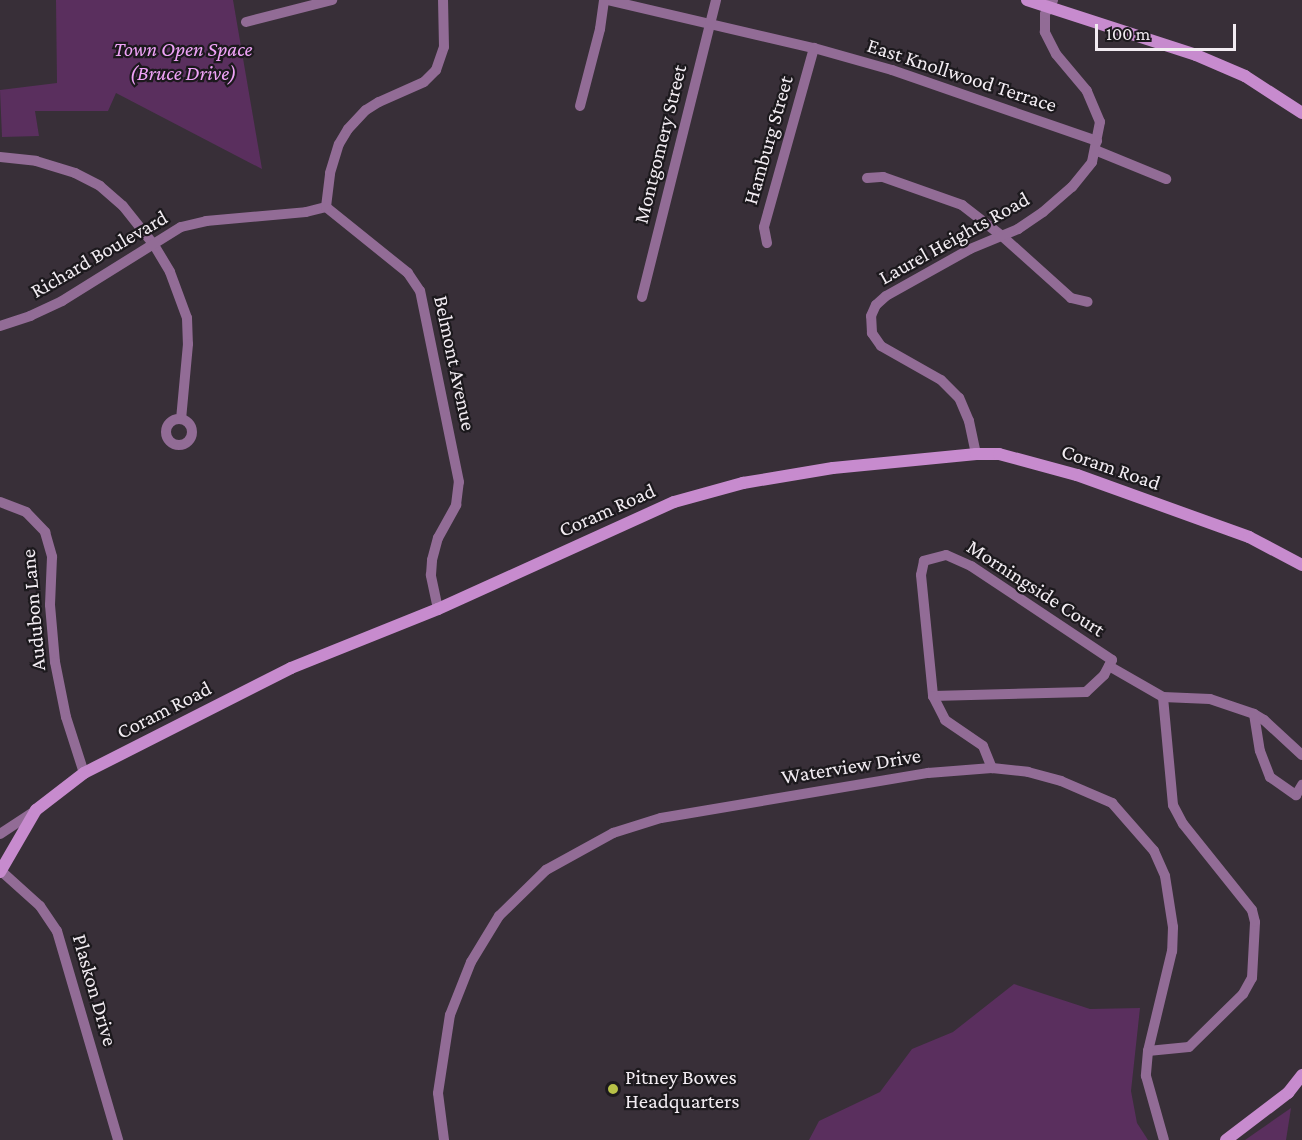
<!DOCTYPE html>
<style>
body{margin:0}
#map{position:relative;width:1302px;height:1140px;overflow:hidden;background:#382f38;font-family:"Crimson Pro",serif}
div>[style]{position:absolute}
.green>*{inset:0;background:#5a2f5e}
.street>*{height:10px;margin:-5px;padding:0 5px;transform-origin:5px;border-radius:5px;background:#926c96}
.street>.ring{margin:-5px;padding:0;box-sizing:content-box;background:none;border:10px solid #926c96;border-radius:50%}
.secondary>*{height:12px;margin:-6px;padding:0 6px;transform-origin:6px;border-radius:6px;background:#c78bce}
.dots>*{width:16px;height:16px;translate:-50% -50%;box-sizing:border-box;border:3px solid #1c191d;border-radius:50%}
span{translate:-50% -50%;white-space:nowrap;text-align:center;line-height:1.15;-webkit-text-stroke:4.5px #1c191d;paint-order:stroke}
.park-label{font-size:21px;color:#efa3f7;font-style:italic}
.street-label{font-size:21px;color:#f2ecf2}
.poi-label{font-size:21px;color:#f2ecf2}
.left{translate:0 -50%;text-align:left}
.scale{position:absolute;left:1095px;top:24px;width:141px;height:27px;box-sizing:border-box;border:3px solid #f2ecf2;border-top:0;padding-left:8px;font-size:18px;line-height:21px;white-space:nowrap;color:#f2ecf2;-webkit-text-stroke:4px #1c191d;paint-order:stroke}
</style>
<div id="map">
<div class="green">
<div style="clip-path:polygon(56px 0,233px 0,262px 169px,116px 93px,108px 111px,35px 111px,39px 136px,2px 137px,0 90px,57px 83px)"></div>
<div style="clip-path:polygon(1014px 984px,1090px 1009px,1140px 1008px,1131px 1091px,1137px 1123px,1148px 1140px,809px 1140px,819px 1121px,880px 1092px,912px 1049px,953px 1032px)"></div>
<div style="clip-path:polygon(1291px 1108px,1286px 1140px,1245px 1140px)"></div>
</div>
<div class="street">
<div style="left:607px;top:0;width:212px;rotate:13.1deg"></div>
<div style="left:814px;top:48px;width:81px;rotate:15.8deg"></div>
<div style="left:892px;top:70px;width:217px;rotate:19.1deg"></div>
<div style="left:246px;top:22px;width:89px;rotate:-14.3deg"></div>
<div style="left:580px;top:106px;width:80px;rotate:-75.4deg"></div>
<div style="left:600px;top:29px;width:29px;rotate:-82deg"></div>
<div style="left:1095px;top:150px;width:77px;rotate:22.2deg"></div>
<div style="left:0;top:157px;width:36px;rotate:6deg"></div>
<div style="left:36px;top:161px;width:41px;rotate:17.1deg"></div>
<div style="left:75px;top:173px;width:28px;rotate:27deg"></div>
<div style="left:100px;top:186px;width:30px;rotate:41deg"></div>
<div style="left:123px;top:206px;width:50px;rotate:51.5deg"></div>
<div style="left:154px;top:245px;width:31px;rotate:59deg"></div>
<div style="left:170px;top:272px;width:49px;rotate:69.7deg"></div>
<div style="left:187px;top:318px;width:26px;rotate:88deg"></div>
<div style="left:188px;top:344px;width:75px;rotate:95.3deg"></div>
<div style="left:867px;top:178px;width:16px;rotate:-4deg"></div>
<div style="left:883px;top:177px;width:84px;rotate:19.5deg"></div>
<div style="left:962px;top:205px;width:51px;rotate:37.8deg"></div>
<div style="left:1002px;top:236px;width:93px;rotate:41.9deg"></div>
<div style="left:1071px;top:298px;width:17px;rotate:13deg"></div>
<div style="left:767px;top:243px;width:16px;rotate:-101deg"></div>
<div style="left:764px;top:227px;width:186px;rotate:-74.4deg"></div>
<div style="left:642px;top:297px;width:306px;rotate:-76deg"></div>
<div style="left:0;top:326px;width:32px;rotate:-18deg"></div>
<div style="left:30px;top:316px;width:35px;rotate:-25deg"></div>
<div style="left:62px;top:301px;width:140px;rotate:-31.9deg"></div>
<div style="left:181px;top:227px;width:26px;rotate:-13deg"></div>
<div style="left:206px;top:221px;width:100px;rotate:-5.1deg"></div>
<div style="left:306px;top:212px;width:21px;rotate:-14deg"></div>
<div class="ring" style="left:166px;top:419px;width:16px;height:16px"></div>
<div style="left:976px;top:454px;width:34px;rotate:-102deg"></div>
<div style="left:969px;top:421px;width:25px;rotate:-113deg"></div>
<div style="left:959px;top:398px;width:25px;rotate:-135deg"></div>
<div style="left:941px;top:380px;width:69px;rotate:-150.5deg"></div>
<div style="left:881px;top:346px;width:16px;rotate:-125deg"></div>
<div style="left:872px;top:333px;width:17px;rotate:-93deg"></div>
<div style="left:871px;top:316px;width:12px;rotate:-66deg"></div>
<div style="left:876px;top:305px;width:13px;rotate:-42deg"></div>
<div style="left:886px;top:296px;width:96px;rotate:-29.2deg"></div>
<div style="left:970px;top:249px;width:52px;rotate:-22.6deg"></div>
<div style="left:1018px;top:229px;width:30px;rotate:-34deg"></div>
<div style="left:1043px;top:212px;width:38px;rotate:-41deg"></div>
<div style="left:1072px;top:187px;width:32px;rotate:-51deg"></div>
<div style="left:1092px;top:162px;width:41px;rotate:-78.7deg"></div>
<div style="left:1100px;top:122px;width:34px;rotate:-113deg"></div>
<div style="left:1087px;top:91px;width:48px;rotate:-130deg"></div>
<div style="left:1056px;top:54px;width:25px;rotate:-117deg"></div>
<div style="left:1045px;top:32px;width:18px;rotate:-90deg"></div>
<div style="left:1045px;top:14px;width:16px;rotate:-60deg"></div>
<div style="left:0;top:502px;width:28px;rotate:21deg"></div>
<div style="left:26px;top:512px;width:28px;rotate:46deg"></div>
<div style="left:45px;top:532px;width:26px;rotate:74deg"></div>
<div style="left:52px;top:557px;width:48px;rotate:92.4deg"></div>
<div style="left:50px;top:605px;width:57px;rotate:85deg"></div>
<div style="left:55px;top:662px;width:56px;rotate:78.7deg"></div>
<div style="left:66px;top:717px;width:59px;rotate:72.2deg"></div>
<div style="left:438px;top:609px;width:35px;rotate:-102deg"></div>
<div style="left:431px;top:575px;width:15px;rotate:-86deg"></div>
<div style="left:432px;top:560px;width:23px;rotate:-75deg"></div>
<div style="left:438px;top:538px;width:38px;rotate:-61deg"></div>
<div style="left:456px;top:505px;width:23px;rotate:-83deg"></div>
<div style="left:459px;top:482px;width:195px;rotate:-101.5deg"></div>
<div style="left:420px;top:291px;width:22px;rotate:-124deg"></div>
<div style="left:408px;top:273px;width:105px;rotate:-141.2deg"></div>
<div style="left:326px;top:207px;width:34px;rotate:-83deg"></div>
<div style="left:330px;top:173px;width:30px;rotate:-73deg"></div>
<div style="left:339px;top:144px;width:17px;rotate:-59deg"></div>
<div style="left:348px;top:129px;width:26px;rotate:-47deg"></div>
<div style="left:366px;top:110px;width:15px;rotate:-32deg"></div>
<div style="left:379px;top:102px;width:49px;rotate:-24deg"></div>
<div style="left:424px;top:82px;width:17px;rotate:-45deg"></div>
<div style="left:436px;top:70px;width:24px;rotate:-71deg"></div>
<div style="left:444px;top:47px;width:47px;rotate:-91.2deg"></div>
<div style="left:1109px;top:666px;width:62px;rotate:29.9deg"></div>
<div style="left:1163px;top:697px;width:47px;rotate:2.4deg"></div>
<div style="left:1210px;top:699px;width:46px;rotate:18.8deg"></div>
<div style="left:933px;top:696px;width:153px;rotate:-1.5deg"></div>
<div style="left:1086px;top:692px;width:25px;rotate:-43deg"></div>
<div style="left:1104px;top:675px;width:17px;rotate:-62deg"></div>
<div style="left:1112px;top:660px;width:169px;rotate:-146.3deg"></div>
<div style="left:971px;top:566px;width:27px;rotate:-156deg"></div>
<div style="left:946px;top:555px;width:23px;rotate:165deg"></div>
<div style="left:924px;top:561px;width:14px;rotate:102deg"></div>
<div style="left:921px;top:575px;width:122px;rotate:84.3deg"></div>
<div style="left:933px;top:696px;width:27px;rotate:63deg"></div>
<div style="left:945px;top:720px;width:46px;rotate:34.4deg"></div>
<div style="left:983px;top:746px;width:24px;rotate:68deg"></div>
<div style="left:1302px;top:755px;width:52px;rotate:-137.4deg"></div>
<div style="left:1264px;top:720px;width:12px;rotate:-149deg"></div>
<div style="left:1254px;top:714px;width:37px;rotate:81deg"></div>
<div style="left:1260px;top:751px;width:28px;rotate:69deg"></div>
<div style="left:1270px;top:777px;width:32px;rotate:35deg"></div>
<div style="left:1296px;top:795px;width:12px;rotate:-59deg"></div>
<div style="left:0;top:834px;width:42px;rotate:-33.3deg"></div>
<div style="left:0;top:870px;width:54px;rotate:42deg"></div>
<div style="left:40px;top:906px;width:30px;rotate:56deg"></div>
<div style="left:57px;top:931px;width:218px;rotate:73.7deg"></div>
<div style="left:1148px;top:1051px;width:41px;rotate:-5.6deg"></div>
<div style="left:1189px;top:1047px;width:76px;rotate:-44.5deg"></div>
<div style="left:1243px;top:994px;width:18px;rotate:-61deg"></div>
<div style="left:1252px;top:978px;width:56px;rotate:-86.9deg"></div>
<div style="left:1255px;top:922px;width:12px;rotate:-104deg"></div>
<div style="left:1252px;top:910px;width:110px;rotate:-128.7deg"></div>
<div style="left:1183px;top:824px;width:21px;rotate:-118deg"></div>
<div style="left:1173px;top:805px;width:108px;rotate:-95.3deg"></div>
<div style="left:444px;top:1140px;width:47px;rotate:-97.3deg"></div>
<div style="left:438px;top:1093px;width:79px;rotate:-81.3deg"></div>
<div style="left:450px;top:1015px;width:57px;rotate:-68.4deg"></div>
<div style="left:471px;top:962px;width:54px;rotate:-58.7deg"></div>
<div style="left:499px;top:916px;width:66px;rotate:-44.4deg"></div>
<div style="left:546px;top:870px;width:77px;rotate:-28.9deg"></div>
<div style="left:613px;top:833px;width:50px;rotate:-17.4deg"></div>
<div style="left:661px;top:818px;width:271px;rotate:-9.6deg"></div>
<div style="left:928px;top:773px;width:64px;rotate:-4.5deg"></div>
<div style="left:992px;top:768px;width:36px;rotate:6deg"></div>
<div style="left:1028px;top:772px;width:34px;rotate:15deg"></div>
<div style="left:1061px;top:781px;width:56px;rotate:23.3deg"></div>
<div style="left:1112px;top:803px;width:64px;rotate:48.8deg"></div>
<div style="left:1154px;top:851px;width:27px;rotate:66deg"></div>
<div style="left:1165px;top:876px;width:52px;rotate:81.1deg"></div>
<div style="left:1173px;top:927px;width:24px;rotate:92deg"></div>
<div style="left:1172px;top:951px;width:103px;rotate:103.5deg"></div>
<div style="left:1148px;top:1051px;width:25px;rotate:95deg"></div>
<div style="left:1146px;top:1076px;width:66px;rotate:74.3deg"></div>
</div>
<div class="secondary">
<div style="left:1027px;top:0;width:178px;rotate:18deg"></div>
<div style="left:1196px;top:55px;width:53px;rotate:23.2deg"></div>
<div style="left:1245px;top:76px;width:68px;rotate:33deg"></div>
<div style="left:0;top:872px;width:72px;rotate:-59.9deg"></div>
<div style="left:36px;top:810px;width:61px;rotate:-37.6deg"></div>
<div style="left:84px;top:773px;width:232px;rotate:-26.9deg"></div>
<div style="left:291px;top:668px;width:158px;rotate:-21.9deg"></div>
<div style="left:438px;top:609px;width:259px;rotate:-24.4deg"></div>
<div style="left:674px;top:502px;width:72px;rotate:-15.4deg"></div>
<div style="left:743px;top:483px;width:91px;rotate:-9.5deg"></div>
<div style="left:833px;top:468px;width:144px;rotate:-5.6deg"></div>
<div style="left:976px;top:454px;width:23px"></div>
<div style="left:999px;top:454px;width:81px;rotate:15.1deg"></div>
<div style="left:1077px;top:475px;width:183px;rotate:19.8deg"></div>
<div style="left:1249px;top:537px;width:60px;rotate:27.8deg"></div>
<div style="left:1226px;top:1140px;width:78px;rotate:-37.2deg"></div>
<div style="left:1288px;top:1093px;width:23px;rotate:-52deg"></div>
</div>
<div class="dots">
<div style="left:613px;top:1089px;background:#b8c147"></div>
</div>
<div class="park-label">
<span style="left:183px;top:61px">Town Open Space<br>(Bruce Drive)</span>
</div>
<div class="street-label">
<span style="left:962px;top:75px;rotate:18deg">East Knollwood Terrace</span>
<span style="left:768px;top:140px;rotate:-74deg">Hamburg Street</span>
<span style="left:660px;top:144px;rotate:-76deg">Montgomery Street</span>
<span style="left:954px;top:238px;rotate:-29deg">Laurel Heights Road</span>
<span style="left:99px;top:254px;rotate:-30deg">Richard Boulevard</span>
<span style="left:455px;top:363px;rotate:78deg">Belmont Avenue</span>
<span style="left:1111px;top:467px;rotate:19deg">Coram Road</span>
<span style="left:607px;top:510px;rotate:-24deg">Coram Road</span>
<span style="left:1036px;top:588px;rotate:33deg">Morningside Court</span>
<span style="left:33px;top:610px;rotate:-95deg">Audubon Lane</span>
<span style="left:164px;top:710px;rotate:-27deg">Coram Road</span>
<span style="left:851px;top:766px;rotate:-9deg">Waterview Drive</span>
<span style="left:95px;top:990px;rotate:74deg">Plaskon Drive</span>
</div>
<div class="poi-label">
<span class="left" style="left:625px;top:1089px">Pitney Bowes<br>Headquarters</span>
</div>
<div class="scale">100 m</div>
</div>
